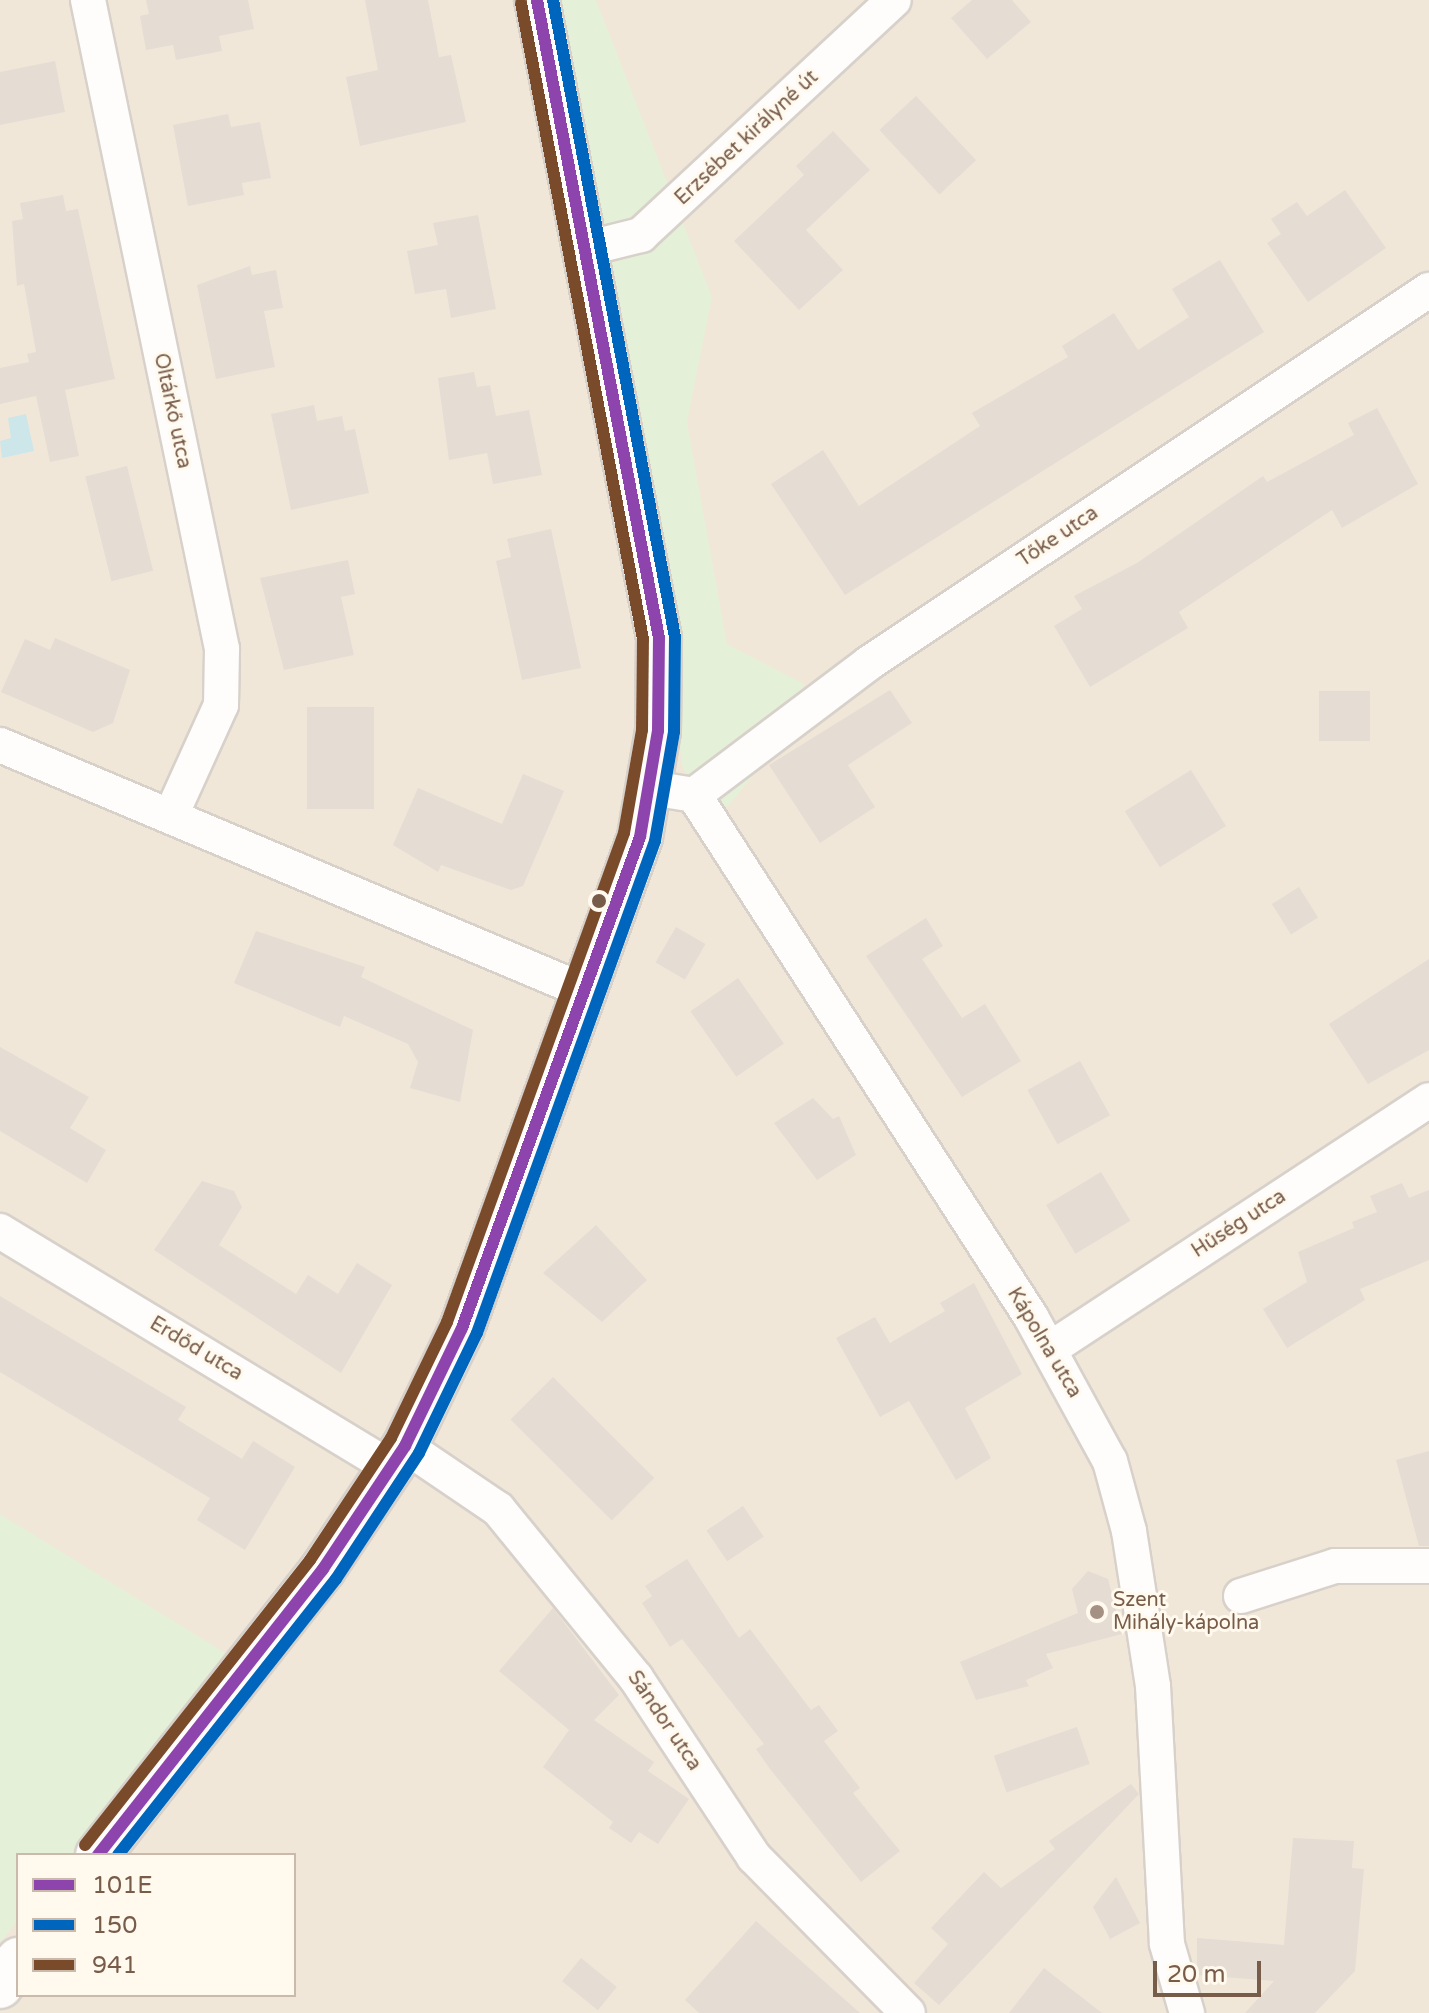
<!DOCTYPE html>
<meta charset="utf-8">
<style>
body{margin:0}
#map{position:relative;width:1429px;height:2013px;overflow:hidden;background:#f8f4ec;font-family:"Varela Round",sans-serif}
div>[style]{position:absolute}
.residential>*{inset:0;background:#f1e7d9}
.green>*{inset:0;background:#e4f0d7}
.water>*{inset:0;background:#cde6e9}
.building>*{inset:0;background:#e5dcd3;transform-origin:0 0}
.roads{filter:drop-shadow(2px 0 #d7d1ca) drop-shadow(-2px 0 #d7d1ca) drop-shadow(0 2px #d7d1ca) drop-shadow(0 -2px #d7d1ca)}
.street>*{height:34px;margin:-17px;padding:0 17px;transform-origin:17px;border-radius:17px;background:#fefdfc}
.secondary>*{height:44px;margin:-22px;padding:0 22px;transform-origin:22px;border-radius:22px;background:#fefdfc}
.bus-1>*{height:12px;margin:-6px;padding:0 6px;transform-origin:6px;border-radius:6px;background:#8e44ad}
.bus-2>*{height:12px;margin:-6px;padding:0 6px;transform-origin:6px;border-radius:6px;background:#0065bd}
.bus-3>*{height:12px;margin:-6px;padding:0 6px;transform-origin:6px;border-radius:6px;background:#7a4b2a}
.dots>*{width:22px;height:22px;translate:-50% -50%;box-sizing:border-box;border:4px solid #fff9ee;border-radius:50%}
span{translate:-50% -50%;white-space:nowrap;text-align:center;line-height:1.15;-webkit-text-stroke:6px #fff9ee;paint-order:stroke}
.street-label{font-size:20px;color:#785c4a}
.poi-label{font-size:20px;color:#785c4a}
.left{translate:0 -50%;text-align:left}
.legend{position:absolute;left:16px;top:1853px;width:280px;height:144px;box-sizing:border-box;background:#fff9ee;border:2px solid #c9baac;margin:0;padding:10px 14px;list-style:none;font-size:24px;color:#785c4a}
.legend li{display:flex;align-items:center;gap:16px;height:40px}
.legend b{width:40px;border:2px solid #c9baac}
.scale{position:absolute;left:1153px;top:1961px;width:108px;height:36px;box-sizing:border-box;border:4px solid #785c4a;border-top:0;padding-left:10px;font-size:24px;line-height:28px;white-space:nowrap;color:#785c4a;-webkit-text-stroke:6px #fff9ee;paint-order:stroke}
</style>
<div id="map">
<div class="residential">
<div style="clip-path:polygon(evenodd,0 0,1429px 0,1429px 2013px,0 2013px,0 0,18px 1855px,294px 1855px,294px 1995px,18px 1995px,18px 1855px)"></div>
</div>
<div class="green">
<div style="clip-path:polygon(544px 0,596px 0,712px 297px,687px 422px,727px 644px,804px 684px,765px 761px,724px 811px,683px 769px,656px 585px)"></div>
<div style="clip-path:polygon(0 1514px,232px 1657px,71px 1855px,18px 1855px,18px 1920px,0 1943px)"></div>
</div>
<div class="water">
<div style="clip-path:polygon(26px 414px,34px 451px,2px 458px,0 441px,11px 438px,8px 418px)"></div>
</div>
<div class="building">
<div style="clip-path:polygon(146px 0,248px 0,254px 29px,219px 36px,222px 51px,176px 60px,173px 45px,146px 50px,140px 16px,149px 14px)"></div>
<div style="clip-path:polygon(365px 0,428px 0,439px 57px,451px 55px,466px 122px,360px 146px,346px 77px,378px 70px)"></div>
<div style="clip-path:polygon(972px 0,1012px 0,1031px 22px,987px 59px,951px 18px)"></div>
<div style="clip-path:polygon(55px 61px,65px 112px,0 125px,0 72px)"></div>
<div style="left:916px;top:96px;width:88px;height:50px;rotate:47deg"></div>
<div style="clip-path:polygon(228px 114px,231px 127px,260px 122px,271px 178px,242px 183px,244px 195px,188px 206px,173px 125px)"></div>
<div style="clip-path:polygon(833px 131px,870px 170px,806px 230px,843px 270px,799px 310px,734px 241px,804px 175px,796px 166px)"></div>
<div style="clip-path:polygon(1345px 190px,1386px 248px,1308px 302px,1267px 243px,1281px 234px,1271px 219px,1297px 202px,1307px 216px)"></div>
<div style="clip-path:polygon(63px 195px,66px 211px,78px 209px,115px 379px,65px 390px,79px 456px,50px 462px,36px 396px,0 404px,0 368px,29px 362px,27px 354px,36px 352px,24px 284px,17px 286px,12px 221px,23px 219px,20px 203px)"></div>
<div style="clip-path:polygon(478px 215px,496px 309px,451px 318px,446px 289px,415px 294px,407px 251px,438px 245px,433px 223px)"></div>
<div style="clip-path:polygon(1220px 260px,1264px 332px,845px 595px,771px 484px,823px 450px,859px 506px,980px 426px,972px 413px,1068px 357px,1062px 346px,1114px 313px,1138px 350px,1189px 317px,1172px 289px)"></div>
<div style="clip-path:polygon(250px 266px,252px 275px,276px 270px,283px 308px,264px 311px,275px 367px,216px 379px,197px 285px)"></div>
<div style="clip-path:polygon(474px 372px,477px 387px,490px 385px,496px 416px,529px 410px,542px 475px,493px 484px,487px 453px,449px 460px,438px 378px)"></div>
<div style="clip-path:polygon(314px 405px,317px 421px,342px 416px,345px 431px,355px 429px,369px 493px,291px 510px,271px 414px)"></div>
<div style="clip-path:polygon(1377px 408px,1418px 484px,1342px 528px,1332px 510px,1179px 612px,1188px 628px,1090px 687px,1054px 626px,1082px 609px,1074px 596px,1137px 563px,1263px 476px,1267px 482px,1354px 435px,1348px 423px)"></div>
<div style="left:127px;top:466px;width:108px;height:43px;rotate:76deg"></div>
<div style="clip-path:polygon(551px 529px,581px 668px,522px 680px,496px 561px,511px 557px,507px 539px)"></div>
<div style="clip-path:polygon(348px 560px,355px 594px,341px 597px,354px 655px,284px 670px,260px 578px)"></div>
<div style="clip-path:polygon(55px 638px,130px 670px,113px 723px,93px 732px,1px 692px,25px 639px,50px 650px)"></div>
<div style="clip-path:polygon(890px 690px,912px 723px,848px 765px,875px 807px,820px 843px,769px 765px)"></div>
<div style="left:1370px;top:691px;width:50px;height:51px;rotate:90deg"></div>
<div style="left:307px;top:707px;width:67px;height:102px"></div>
<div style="left:1191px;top:770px;width:66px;height:78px;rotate:58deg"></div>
<div style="clip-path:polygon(523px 774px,564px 791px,523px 886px,511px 890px,441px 865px,438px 872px,393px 845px,418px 788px,502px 824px)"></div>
<div style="left:1299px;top:887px;width:36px;height:32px;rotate:58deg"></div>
<div style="clip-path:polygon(926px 918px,943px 946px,922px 959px,962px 1018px,985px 1004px,1021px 1061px,962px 1097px,866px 956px)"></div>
<div style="left:676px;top:927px;width:34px;height:41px;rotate:30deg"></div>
<div style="clip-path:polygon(256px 931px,365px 967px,361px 977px,473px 1030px,460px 1102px,410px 1088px,418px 1062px,408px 1044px,344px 1016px,340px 1027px,234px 983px)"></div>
<div style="clip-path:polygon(1429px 959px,1429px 1050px,1368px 1084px,1329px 1024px)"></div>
<div style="left:738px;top:978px;width:80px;height:58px;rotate:55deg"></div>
<div style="clip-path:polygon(0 1047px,89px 1097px,70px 1128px,106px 1150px,87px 1183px,0 1131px)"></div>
<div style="left:1080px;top:1061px;width:62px;height:60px;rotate:61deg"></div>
<div style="clip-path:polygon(813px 1098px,833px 1119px,839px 1116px,856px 1155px,817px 1180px,774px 1123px)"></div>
<div style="left:1101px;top:1172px;width:57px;height:64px;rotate:59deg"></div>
<div style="clip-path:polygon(202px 1181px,234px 1191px,242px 1207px,219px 1245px,296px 1294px,308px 1275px,338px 1294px,357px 1263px,392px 1285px,341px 1373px,154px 1250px)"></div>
<div style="clip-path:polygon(1402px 1183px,1409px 1198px,1429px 1190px,1429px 1260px,1360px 1289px,1365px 1300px,1287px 1348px,1263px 1309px,1307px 1282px,1298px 1252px,1354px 1228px,1352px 1222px,1377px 1212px,1370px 1196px)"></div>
<div style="clip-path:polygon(596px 1225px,647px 1280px,602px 1322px,543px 1273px)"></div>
<div style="clip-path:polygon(974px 1283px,1022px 1374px,965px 1408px,991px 1458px,956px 1480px,909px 1401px,880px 1417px,836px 1338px,875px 1317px,890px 1343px,945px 1311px,940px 1303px)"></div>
<div style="clip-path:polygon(0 1296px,186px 1407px,178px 1420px,242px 1459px,253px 1441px,295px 1467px,245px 1550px,197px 1520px,210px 1498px,0 1372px)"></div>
<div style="left:553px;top:1377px;width:143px;height:60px;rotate:45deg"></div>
<div style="clip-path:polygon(1429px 1451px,1429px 1546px,1419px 1546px,1396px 1460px)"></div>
<div style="left:743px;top:1506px;width:37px;height:44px;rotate:56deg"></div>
<div style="clip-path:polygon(687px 1559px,739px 1638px,750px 1629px,811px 1710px,819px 1705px,838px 1731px,824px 1741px,860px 1788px,853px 1793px,900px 1851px,861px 1882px,770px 1769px,756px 1749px,764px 1744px,682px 1639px,670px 1647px,642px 1603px,652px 1596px,645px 1586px)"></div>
<div style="clip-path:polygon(1088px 1571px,1108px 1579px,1122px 1634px,1046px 1654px,1053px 1668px,1026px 1680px,1029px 1686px,976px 1700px,960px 1662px,1078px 1613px,1072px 1589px)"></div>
<div style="clip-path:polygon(553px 1608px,619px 1695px,594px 1720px,654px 1762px,648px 1771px,689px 1799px,658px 1844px,639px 1832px,631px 1843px,609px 1828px,613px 1822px,543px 1767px,569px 1730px,499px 1671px)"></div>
<div style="left:1077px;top:1727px;width:39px;height:88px;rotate:71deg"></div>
<div style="clip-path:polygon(1131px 1784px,1139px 1794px,939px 2005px,914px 1983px,948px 1944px,931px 1928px,984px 1872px,1001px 1888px,1055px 1849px,1049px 1841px)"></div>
<div style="clip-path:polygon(1293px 1838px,1354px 1841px,1352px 1868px,1364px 1869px,1355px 1971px,1315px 2013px,1245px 2013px,1274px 1981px,1197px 1975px,1197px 1938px,1284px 1945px)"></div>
<div style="clip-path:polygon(1116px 1877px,1140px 1923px,1110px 1939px,1093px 1907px)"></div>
<div style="clip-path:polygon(756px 1921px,860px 2013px,699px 2013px,685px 2000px)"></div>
<div style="left:581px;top:1958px;width:46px;height:30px;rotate:39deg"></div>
<div style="clip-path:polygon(1044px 1968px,1102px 2013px,1009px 2013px)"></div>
</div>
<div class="roads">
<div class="street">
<div style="left:88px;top:0;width:663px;rotate:78.33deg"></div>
<div style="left:222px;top:649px;width:56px;rotate:91deg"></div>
<div style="left:221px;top:705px;width:121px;rotate:114.4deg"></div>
<div style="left:585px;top:249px;width:58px;rotate:-14deg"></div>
<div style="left:641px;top:235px;width:345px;rotate:-42.9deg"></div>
<div style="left:0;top:745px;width:639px;rotate:22.83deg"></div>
<div style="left:651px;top:788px;width:44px;rotate:9.2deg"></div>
<div style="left:694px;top:795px;width:621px;rotate:57.15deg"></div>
<div style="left:1031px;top:1317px;width:164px;rotate:61.3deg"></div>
<div style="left:1110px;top:1461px;width:73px;rotate:74.8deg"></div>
<div style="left:1129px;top:1531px;width:157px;rotate:81.2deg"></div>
<div style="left:1153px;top:1686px;width:258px;rotate:86.9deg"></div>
<div style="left:1167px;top:1944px;width:72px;rotate:73.8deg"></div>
<div style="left:694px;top:795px;width:219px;rotate:-37deg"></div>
<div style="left:869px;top:663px;width:673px;rotate:-33.67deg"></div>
<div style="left:0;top:1231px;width:458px;rotate:31.2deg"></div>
<div style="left:1050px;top:1349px;width:453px;rotate:-33.3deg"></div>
<div style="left:405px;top:1446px;width:112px;rotate:34.1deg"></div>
<div style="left:498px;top:1509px;width:218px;rotate:50.8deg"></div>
<div style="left:636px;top:1678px;width:214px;rotate:56.6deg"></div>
<div style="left:754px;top:1857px;width:219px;rotate:45.4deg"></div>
<div style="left:1241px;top:1596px;width:99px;rotate:-17.7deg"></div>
<div style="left:1335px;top:1566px;width:94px"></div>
</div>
<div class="secondary">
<div style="left:98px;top:1855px;width:364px;rotate:-51.8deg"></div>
<div style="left:323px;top:1569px;width:148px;rotate:-56.3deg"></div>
<div style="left:405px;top:1446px;width:131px;rotate:-64.2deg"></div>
<div style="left:462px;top:1328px;width:522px;rotate:-70.07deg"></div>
<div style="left:640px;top:837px;width:108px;rotate:-80.4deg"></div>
<div style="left:658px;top:731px;width:93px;rotate:-89.4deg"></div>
<div style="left:659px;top:638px;width:650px;rotate:-100.83deg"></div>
<div style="left:0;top:1986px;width:32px;rotate:-55deg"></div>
</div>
</div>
<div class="bus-1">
<div style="left:98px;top:1855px;width:364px;rotate:-51.8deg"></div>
<div style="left:323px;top:1569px;width:148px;rotate:-56.3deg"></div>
<div style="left:405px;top:1446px;width:131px;rotate:-64.2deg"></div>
<div style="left:462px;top:1328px;width:522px;rotate:-70.07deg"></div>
<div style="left:640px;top:837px;width:108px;rotate:-80.4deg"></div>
<div style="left:658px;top:731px;width:93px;rotate:-89.4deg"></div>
<div style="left:659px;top:638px;width:650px;rotate:-100.83deg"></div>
</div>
<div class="bus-2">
<div style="left:118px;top:1855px;width:352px;rotate:-51.7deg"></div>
<div style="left:336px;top:1579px;width:151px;rotate:-56.6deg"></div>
<div style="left:419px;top:1453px;width:133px;rotate:-64.2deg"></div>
<div style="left:477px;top:1333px;width:523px;rotate:-70.11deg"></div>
<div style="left:655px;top:841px;width:111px;rotate:-80.1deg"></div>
<div style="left:674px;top:732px;width:95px;rotate:-89.4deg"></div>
<div style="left:675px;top:637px;width:649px;rotate:-100.84deg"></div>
</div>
<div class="bus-3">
<div style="left:85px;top:1845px;width:363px;rotate:-51.7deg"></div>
<div style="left:310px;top:1560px;width:146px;rotate:-56.4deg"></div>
<div style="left:391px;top:1438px;width:129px;rotate:-64.2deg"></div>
<div style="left:447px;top:1322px;width:520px;rotate:-70.1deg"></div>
<div style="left:624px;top:833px;width:105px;rotate:-80.1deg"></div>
<div style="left:642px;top:730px;width:91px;rotate:-89.4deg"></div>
<div style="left:643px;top:639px;width:648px;rotate:-100.86deg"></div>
</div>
<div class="dots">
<div style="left:599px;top:901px;background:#785c4a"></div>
<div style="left:1097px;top:1612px;background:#a59183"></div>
</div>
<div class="street-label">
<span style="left:747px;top:138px;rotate:-43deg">Erzsébet királyné út</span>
<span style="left:172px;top:411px;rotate:78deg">Oltárkő utca</span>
<span style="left:1058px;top:537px;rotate:-34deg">Tőke utca</span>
<span style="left:1239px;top:1224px;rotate:-33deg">Hűség utca</span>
<span style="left:1044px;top:1343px;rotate:59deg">Kápolna utca</span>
<span style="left:196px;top:1349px;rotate:31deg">Erdőd utca</span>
<span style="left:664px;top:1721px;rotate:56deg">Sándor utca</span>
</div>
<div class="poi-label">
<span class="left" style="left:1113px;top:1612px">Szent<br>Mihály-kápolna</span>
</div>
<ul class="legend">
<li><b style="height:10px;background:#8e44ad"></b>101E</li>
<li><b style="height:10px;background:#0065bd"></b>150</li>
<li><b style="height:10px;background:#7a4b2a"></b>941</li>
</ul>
<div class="scale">20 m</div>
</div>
